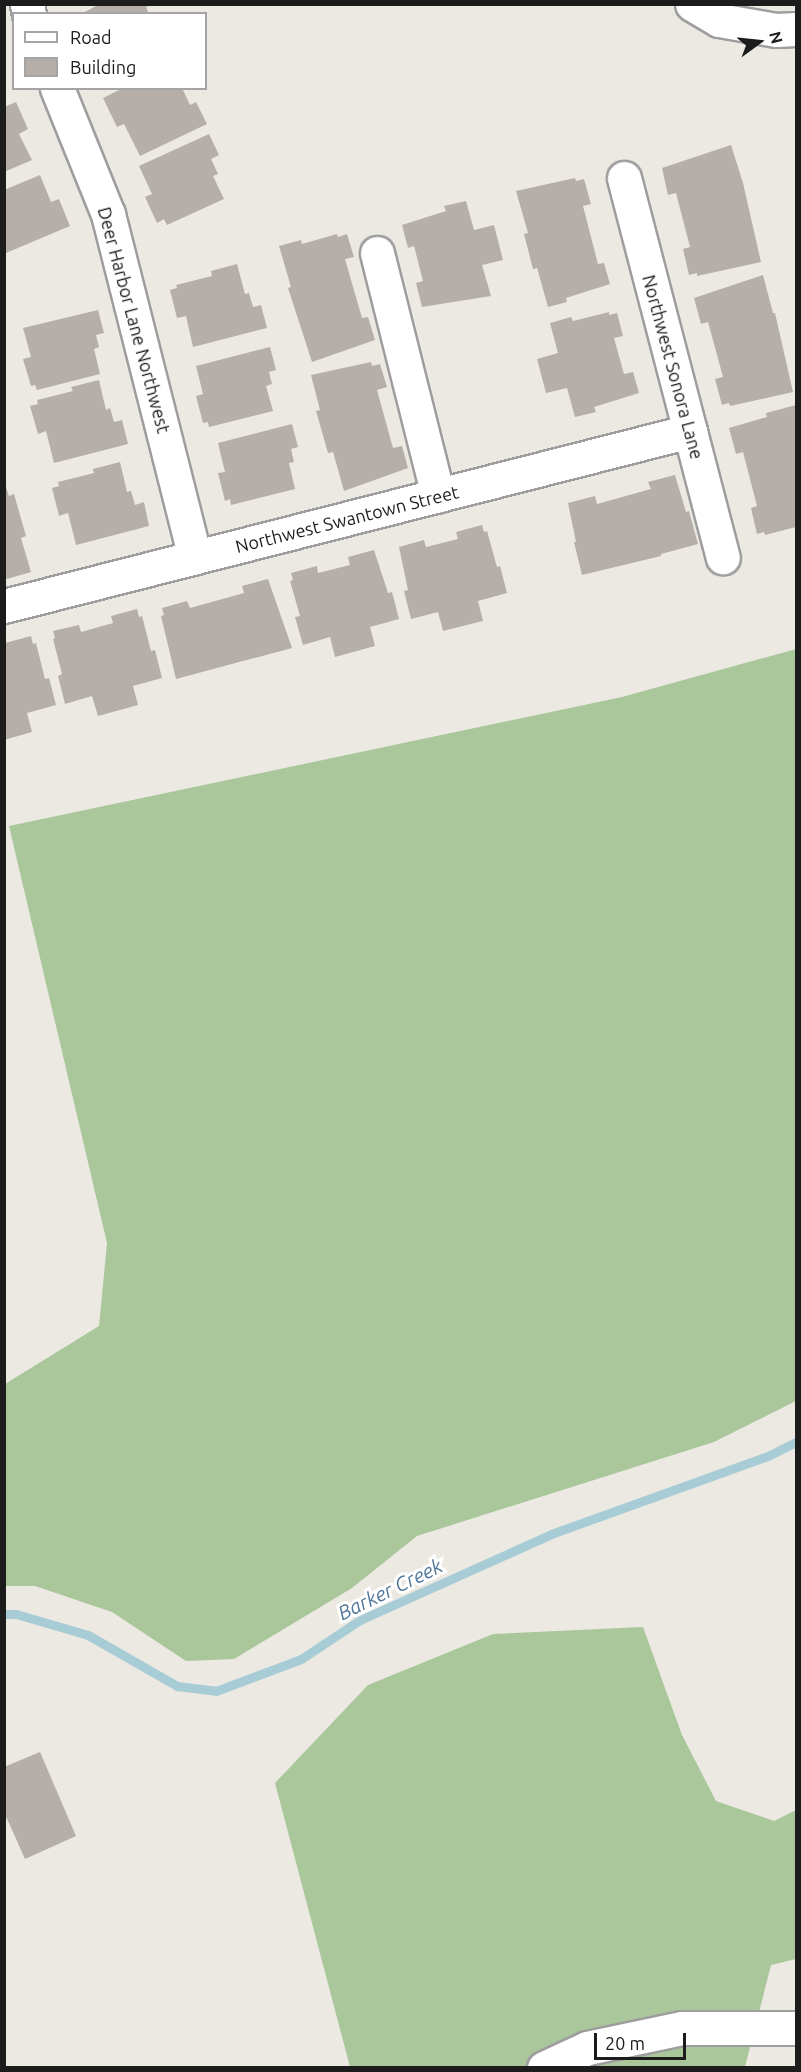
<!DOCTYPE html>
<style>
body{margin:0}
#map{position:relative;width:801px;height:2072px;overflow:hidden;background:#ece9e3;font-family:Ubuntu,sans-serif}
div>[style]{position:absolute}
.forest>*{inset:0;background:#aac79c}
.stream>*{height:9px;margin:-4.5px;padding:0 4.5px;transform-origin:4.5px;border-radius:4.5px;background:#a8ccd5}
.building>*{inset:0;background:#b5aea9}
.roads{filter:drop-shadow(2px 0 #9d9d9d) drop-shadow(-2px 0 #9d9d9d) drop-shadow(0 2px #9d9d9d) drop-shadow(0 -2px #9d9d9d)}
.minor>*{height:33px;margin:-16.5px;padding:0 16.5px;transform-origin:16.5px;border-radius:16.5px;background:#fff}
span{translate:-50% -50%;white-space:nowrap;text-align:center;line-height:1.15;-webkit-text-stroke:6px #fff;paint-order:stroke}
.street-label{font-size:18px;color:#1c1c1c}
.water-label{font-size:20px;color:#517699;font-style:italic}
.frame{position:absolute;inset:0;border:6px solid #1c1c1c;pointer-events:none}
.legend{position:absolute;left:12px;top:12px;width:195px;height:78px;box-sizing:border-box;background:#fff;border:2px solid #a4a4a4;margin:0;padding:8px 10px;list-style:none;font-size:18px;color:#1c1c1c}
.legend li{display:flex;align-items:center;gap:12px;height:30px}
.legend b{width:30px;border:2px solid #a4a4a4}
.north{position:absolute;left:729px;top:12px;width:60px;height:60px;-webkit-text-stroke:4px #fff;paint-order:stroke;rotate:75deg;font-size:16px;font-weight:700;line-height:24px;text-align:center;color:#1c1c1c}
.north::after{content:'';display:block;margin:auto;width:21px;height:27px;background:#1c1c1c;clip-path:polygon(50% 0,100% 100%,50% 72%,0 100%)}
.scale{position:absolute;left:594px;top:2033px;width:92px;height:27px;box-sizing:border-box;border:3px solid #1c1c1c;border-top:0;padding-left:8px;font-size:18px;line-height:21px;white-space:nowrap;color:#1c1c1c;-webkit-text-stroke:4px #fff;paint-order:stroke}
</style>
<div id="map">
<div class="forest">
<div style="clip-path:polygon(796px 649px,796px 1401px,714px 1442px,417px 1536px,352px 1588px,234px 1659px,186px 1661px,112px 1612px,35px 1586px,5px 1586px,5px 1384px,99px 1326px,107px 1243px,9px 826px,622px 697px)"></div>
<div style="clip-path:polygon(643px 1627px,682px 1735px,716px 1801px,774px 1821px,796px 1810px,796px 1959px,771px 1965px,745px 2067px,350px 2067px,275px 1783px,368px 1685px,493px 1634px)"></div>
</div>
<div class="stream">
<div style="left:4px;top:1614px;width:12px"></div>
<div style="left:16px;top:1614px;width:75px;rotate:16.3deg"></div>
<div style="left:88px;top:1635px;width:103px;rotate:29.8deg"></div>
<div style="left:177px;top:1686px;width:39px;rotate:7deg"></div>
<div style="left:216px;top:1691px;width:91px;rotate:-20.6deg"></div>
<div style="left:301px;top:1659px;width:71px;rotate:-33.5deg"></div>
<div style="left:360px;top:1620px;width:209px;rotate:-24.2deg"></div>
<div style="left:551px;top:1534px;width:231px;rotate:-19.8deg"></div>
<div style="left:768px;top:1456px;width:31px;rotate:-27deg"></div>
</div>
<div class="building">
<div style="clip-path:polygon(100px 4px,152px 4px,146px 7px,149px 14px,81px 14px)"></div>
<div style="clip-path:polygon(123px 88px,179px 88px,183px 90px,190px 105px,196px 102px,207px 124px,140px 156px,124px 124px,117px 127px,103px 98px)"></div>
<div style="clip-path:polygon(16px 102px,28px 129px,19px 134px,32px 160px,4px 172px,4px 107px)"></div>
<div style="clip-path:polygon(209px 134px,219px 155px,211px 159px,218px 174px,213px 176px,224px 199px,167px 225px,164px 219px,157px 223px,145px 197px,152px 194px,139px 166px)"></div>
<div style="clip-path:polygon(731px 145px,743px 183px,761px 262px,697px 276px,697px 273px,689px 275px,683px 249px,690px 247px,676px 193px,668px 195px,662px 168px)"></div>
<div style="clip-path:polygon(40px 175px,51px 202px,59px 199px,70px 226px,6px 253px,4px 190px)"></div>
<div style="clip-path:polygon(575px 178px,576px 181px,584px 179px,591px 204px,583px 206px,598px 264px,604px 263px,610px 284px,566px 298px,567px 302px,548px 307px,537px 268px,533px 269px,524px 234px,528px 233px,516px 191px)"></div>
<div style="clip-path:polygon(466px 201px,474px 230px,494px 225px,503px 260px,482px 265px,491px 296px,422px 307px,416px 283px,423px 281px,414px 246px,408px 248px,402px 225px,446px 211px,444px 206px)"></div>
<div style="clip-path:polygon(337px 234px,338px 237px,347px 234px,354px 257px,345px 259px,362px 318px,368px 317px,375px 340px,312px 362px,288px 288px,291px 287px,279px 246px,301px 240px,302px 244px)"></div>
<div style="clip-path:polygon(237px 264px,245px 294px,249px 293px,253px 307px,261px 305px,267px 328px,193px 347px,186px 316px,177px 318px,170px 290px,177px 288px,176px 285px,212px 276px,211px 271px)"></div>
<div style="clip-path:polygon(763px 275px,773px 313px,775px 313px,793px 392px,730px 406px,729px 403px,722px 405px,715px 379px,723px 377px,708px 322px,701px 324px,694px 298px)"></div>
<div style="clip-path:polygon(98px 310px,104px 333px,96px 335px,99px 347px,94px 349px,100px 374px,37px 390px,35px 385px,31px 386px,23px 359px,31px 357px,23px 328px)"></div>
<div style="clip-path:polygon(609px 312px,609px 315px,617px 313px,623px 336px,614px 338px,624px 374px,633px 372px,639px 393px,594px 407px,596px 412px,575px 417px,567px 388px,546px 393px,537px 359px,558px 353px,550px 323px,571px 317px,573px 321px)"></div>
<div style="clip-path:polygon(270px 347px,276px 370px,269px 372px,272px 384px,266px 386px,273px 411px,209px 427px,208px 422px,203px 423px,196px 396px,203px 394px,196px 366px)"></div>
<div style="clip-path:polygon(371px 362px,372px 366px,380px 364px,387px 387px,377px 390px,393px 448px,402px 446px,408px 468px,344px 491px,333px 452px,328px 453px,316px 411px,320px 410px,311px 375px)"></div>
<div style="clip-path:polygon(99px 380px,106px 410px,110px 408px,114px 422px,122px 420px,128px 444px,54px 463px,46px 431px,38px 434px,30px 406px,38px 404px,37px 400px,73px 391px,71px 387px)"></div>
<div style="clip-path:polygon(796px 405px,796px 527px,765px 535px,764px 532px,757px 534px,751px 508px,757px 506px,743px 452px,736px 454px,729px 428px,767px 417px,766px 413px)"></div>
<div style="clip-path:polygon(292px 424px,298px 447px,291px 449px,294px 462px,289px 463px,295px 489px,231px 505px,230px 499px,225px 501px,218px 473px,225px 472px,218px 443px)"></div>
<div style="clip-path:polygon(120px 462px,127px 492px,131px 491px,135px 505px,144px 502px,149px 526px,76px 545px,68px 513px,59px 516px,52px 488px,59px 486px,58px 482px,94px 473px,93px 469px)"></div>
<div style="clip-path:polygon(675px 475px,686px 512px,689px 511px,698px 544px,661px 554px,661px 556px,582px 575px,574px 542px,576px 542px,568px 503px,595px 496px,597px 504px,651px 489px,648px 482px)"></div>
<div style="clip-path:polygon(4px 481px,9px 496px,14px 494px,26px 536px,21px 538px,31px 572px,7px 579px,4px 576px)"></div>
<div style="clip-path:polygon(482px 525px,484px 532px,487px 531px,497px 567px,500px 566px,507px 593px,478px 601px,483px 621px,443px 631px,438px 612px,411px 619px,404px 591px,408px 590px,399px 547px,424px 540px,426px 547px,458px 539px,456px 532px)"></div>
<div style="clip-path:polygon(374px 550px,388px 593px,392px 592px,399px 619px,370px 627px,375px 646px,335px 657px,330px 637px,303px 645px,295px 617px,300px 616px,290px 581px,293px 580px,291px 573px,317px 566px,318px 573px,350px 565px,348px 557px)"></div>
<div style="clip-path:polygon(268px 579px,292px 648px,176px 679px,161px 616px,164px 615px,162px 608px,187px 601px,190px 608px,244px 593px,242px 586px)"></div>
<div style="clip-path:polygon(137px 609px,139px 617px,142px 616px,151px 651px,155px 650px,162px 678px,133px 686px,138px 705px,98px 716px,92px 696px,65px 704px,58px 676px,62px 674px,53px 639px,55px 638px,53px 631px,79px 625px,81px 632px,113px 623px,111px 616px)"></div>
<div style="clip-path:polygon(31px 636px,33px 644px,36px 643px,45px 679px,49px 678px,56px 705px,27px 713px,32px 732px,4px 740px,5px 643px)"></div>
<div style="clip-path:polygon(40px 1752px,76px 1836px,25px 1859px,4px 1812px,4px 1767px)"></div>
</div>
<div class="roads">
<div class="minor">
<div style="left:27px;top:4px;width:10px;rotate:79deg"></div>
<div style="left:692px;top:4px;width:31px;rotate:31deg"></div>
<div style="left:719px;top:20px;width:58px;rotate:10deg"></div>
<div style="left:776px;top:30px;width:20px;rotate:-3deg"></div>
<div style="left:57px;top:88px;width:136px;rotate:68deg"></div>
<div style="left:108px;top:214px;width:354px;rotate:75.8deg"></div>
<div style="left:624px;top:178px;width:392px;rotate:75.4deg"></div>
<div style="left:377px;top:253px;width:250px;rotate:75.9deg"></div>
<div style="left:4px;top:606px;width:708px;rotate:-14.31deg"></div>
<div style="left:544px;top:2068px;width:47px;rotate:-24.9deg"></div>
<div style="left:587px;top:2048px;width:97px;rotate:-11.9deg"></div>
<div style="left:682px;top:2028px;width:114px"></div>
</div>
</div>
<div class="street-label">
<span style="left:134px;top:320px;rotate:75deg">Deer Harbor Lane Northwest</span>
<span style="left:673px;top:367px;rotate:75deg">Northwest Sonora Lane</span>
<span style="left:347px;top:519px;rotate:-14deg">Northwest Swantown Street</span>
</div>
<div class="water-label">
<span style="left:390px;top:1589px;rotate:-26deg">Barker Creek</span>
</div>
<div class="frame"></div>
<ul class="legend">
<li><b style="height:8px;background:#fff"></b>Road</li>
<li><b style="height:16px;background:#b5aea9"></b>Building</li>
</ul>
<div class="north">N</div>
<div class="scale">20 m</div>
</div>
